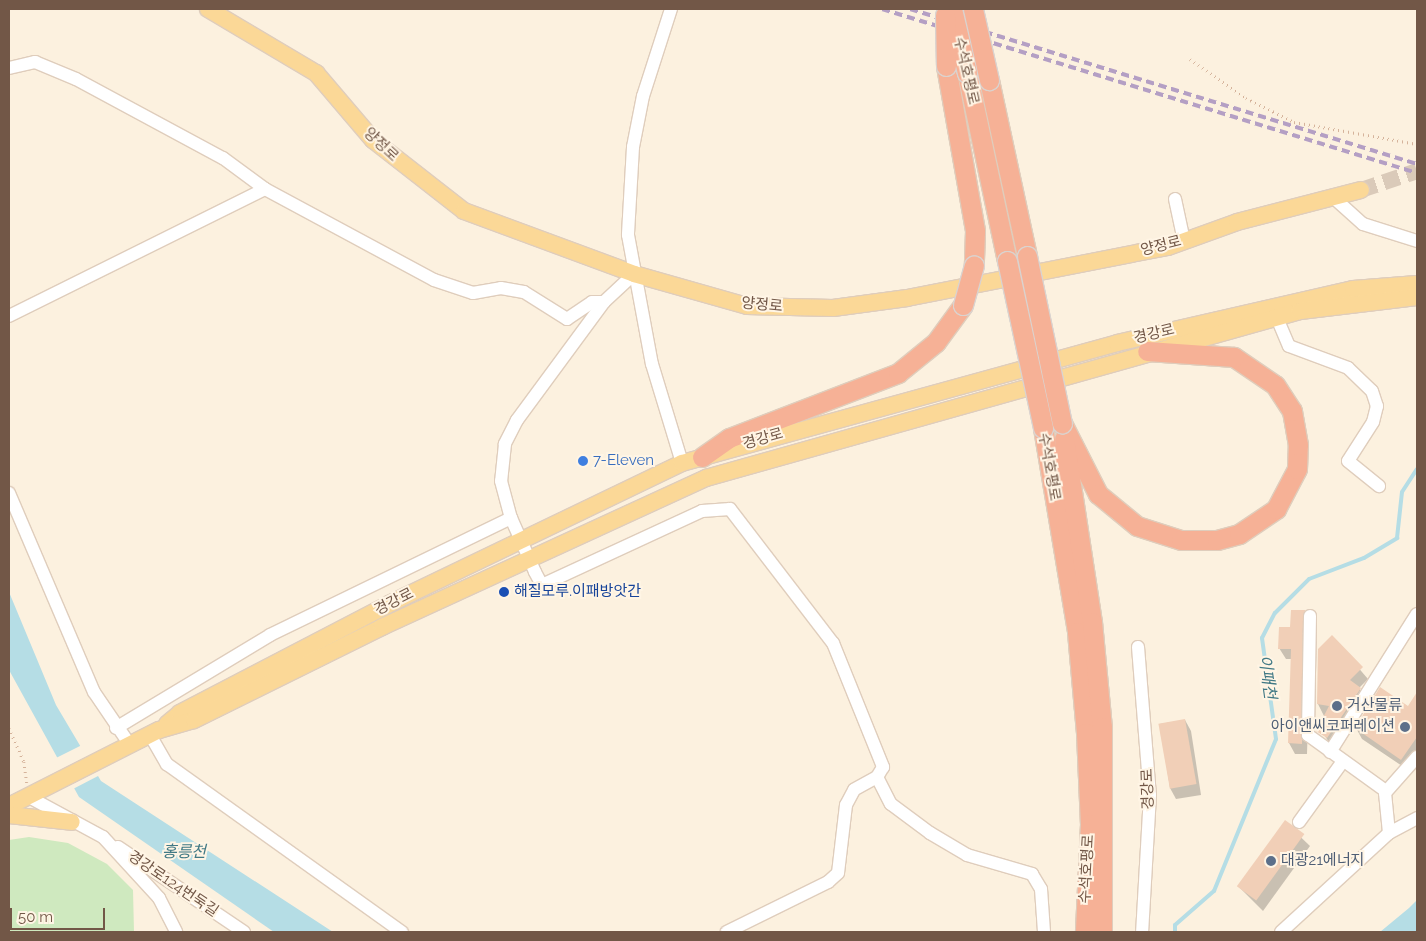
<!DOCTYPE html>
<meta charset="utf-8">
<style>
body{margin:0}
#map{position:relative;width:1426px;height:941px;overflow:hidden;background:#fcf1df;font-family:Raleway,"Noto Sans KR",sans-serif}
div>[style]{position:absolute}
.green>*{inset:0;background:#cfe9bf}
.water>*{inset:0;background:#b5dde5}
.pier>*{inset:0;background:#fcf1df}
.shadow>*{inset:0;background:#0003}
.stream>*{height:4px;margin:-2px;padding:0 2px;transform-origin:2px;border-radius:2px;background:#b5dde5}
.building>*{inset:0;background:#f1cfb7;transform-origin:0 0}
.major-tunnel>*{height:16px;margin-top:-8px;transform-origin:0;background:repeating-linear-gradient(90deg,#dacab9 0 16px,transparent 0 24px)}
.path>*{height:2.5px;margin-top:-1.25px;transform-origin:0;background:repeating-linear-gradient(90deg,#d5b39b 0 1px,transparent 0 5px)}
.roads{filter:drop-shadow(1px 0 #dfcdbc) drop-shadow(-1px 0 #dfcdbc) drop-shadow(0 1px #dfcdbc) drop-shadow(0 -1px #dfcdbc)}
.minor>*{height:12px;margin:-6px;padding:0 6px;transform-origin:6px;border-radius:6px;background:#fff}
.major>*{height:16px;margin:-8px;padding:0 8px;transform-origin:8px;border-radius:8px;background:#fbd897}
.highway>*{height:19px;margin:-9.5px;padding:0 9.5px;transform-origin:9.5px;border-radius:9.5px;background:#f6b196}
.rail>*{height:4px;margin-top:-2px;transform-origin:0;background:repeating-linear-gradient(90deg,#b49fc4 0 8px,transparent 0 13px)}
.bridges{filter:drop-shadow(1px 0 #dad3cf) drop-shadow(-1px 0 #dad3cf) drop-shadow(0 1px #dad3cf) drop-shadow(0 -1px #dad3cf)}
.highway-bridge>*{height:19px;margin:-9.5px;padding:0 9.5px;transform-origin:9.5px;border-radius:9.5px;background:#f6b196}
.dots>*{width:14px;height:14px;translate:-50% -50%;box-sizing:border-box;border:2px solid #fff5e5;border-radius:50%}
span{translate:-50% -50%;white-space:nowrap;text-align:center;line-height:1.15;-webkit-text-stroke:4px #fff5e5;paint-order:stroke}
.street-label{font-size:15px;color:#725747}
.shop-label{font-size:15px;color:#366cbe}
.left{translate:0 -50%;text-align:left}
.transit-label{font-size:15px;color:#164399}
.service-label{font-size:15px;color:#4e5e75}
.right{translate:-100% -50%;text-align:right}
.water-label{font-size:16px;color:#417985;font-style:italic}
.frame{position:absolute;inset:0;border:10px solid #725747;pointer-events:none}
.scale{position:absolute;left:10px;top:908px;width:95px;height:22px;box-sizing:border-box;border:2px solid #725747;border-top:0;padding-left:6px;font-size:15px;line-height:18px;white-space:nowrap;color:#725747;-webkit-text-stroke:4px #fff5e5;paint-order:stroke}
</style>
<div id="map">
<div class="green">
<div style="clip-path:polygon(29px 837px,68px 843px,107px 864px,133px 890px,134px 932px,9px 932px,9px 840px)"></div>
</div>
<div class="water">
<div style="clip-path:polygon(9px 592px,56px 705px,101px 781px,333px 932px,274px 932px,79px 797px,9px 670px)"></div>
<div style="clip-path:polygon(1417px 900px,1417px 932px,1380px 932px,1409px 908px)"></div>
</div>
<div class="pier">
<div style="clip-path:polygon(82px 745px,100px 775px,71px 790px,52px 760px)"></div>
</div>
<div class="shadow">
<div style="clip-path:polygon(1304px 611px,1311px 622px,1307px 754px,1295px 754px,1289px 743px,1292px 659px,1286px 659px,1279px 648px)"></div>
<div style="clip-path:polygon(1332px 637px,1368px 679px,1359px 688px,1366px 699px,1333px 748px,1318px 726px,1324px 716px,1318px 704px)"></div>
<div style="clip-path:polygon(1417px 695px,1417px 756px,1408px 770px,1362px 739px,1356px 728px,1408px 708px)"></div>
<div style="clip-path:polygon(1185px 720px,1191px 731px,1201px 795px,1176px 799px,1170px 788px,1160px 724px)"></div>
<div style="clip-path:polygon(1285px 822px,1310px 846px,1263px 911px,1239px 887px)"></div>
</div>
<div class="stream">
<div style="left:1175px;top:932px;width:7px;rotate:-90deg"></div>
<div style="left:1175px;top:925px;width:52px;rotate:-41.1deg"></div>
<div style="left:1214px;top:891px;width:164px;rotate:-67.8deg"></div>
<div style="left:1276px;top:739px;width:102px;rotate:-97.9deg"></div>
<div style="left:1262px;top:638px;width:28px;rotate:-63deg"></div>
<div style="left:1275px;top:613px;width:48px;rotate:-45deg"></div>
<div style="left:1309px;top:579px;width:59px;rotate:-20.9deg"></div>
<div style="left:1364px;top:558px;width:39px;rotate:-31deg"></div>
<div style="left:1397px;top:538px;width:46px;rotate:-83.8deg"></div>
<div style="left:1402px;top:492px;width:27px;rotate:-57deg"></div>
</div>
<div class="building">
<div style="clip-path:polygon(1291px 610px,1305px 610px,1302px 744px,1288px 743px,1291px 649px,1278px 649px,1279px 627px,1290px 627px)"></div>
<div style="clip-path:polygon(1332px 635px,1363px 667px,1350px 680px,1361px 688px,1327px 738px,1316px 731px,1329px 706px,1317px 704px,1318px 649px)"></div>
<div style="clip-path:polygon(1380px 687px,1408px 706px,1417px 692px,1417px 737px,1401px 760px,1355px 728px)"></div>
<div style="left:1185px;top:719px;width:66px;height:27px;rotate:80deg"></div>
<div style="left:1285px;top:820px;width:24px;height:82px;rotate:36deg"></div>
</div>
<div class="major-tunnel">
<div style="left:1361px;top:190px;width:59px;rotate:-18.7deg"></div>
</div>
<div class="path">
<div style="left:1190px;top:59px;width:68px;rotate:34.9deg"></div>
<div style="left:1246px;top:98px;width:54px;rotate:26.6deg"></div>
<div style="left:1294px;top:122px;width:125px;rotate:10.1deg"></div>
<div style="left:9px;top:728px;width:37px;rotate:66deg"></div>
<div style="left:24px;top:762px;width:21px;rotate:82deg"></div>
</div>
<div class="roads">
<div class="minor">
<div style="left:671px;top:9px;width:91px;rotate:107.8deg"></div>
<div style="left:643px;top:96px;width:52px;rotate:101.1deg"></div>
<div style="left:633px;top:147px;width:88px;rotate:93.3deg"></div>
<div style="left:628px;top:235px;width:131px;rotate:79.5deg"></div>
<div style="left:652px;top:364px;width:103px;rotate:73.1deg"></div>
<div style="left:9px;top:68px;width:27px;rotate:-13deg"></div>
<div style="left:35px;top:62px;width:44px;rotate:22.5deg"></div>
<div style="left:76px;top:79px;width:167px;rotate:28.3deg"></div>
<div style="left:223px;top:158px;width:52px;rotate:36.4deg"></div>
<div style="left:1334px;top:198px;width:39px;rotate:42deg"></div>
<div style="left:1363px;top:224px;width:57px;rotate:17.5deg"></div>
<div style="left:1175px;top:199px;width:43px;rotate:77.9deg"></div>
<div style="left:634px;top:274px;width:41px;rotate:137deg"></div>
<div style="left:604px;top:302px;width:147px;rotate:126.4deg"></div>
<div style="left:517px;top:420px;width:27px;rotate:117deg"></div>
<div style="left:505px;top:444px;width:37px;rotate:96deg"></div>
<div style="left:501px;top:481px;width:38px;rotate:75deg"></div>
<div style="left:511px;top:518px;width:59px;rotate:66deg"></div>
<div style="left:535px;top:572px;width:15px;rotate:62deg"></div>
<div style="left:542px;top:585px;width:176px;rotate:-24.8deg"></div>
<div style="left:702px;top:511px;width:28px;rotate:-4deg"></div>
<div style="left:730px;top:509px;width:169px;rotate:52.5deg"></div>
<div style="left:833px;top:643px;width:134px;rotate:68deg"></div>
<div style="left:883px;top:767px;width:12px;rotate:121deg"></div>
<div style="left:877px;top:777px;width:26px;rotate:151deg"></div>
<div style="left:854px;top:790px;width:17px;rotate:118deg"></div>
<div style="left:846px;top:805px;width:68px;rotate:96.7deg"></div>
<div style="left:838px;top:873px;width:13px;rotate:138deg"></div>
<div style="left:828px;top:882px;width:113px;rotate:153.7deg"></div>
<div style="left:9px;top:316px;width:286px;rotate:-26.4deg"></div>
<div style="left:265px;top:189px;width:192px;rotate:28.3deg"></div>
<div style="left:434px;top:280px;width:41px;rotate:18.4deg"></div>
<div style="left:473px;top:293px;width:28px;rotate:-10deg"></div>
<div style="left:501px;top:288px;width:23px;rotate:10deg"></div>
<div style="left:524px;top:292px;width:51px;rotate:32.1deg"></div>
<div style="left:567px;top:319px;width:30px;rotate:-34deg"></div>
<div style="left:592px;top:302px;width:12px"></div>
<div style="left:1277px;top:318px;width:30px;rotate:67deg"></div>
<div style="left:1289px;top:346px;width:63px;rotate:20.4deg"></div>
<div style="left:1348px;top:368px;width:33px;rotate:44deg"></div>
<div style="left:1372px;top:391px;width:16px;rotate:72deg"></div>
<div style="left:1377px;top:406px;width:16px;rotate:104deg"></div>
<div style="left:1373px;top:422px;width:46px;rotate:122.7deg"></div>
<div style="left:1348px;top:461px;width:40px;rotate:39deg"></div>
<div style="left:9px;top:493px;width:216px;rotate:66.9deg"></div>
<div style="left:94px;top:692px;width:64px;rotate:55.8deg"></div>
<div style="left:1310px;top:616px;width:119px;rotate:91deg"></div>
<div style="left:1308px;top:735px;width:96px;rotate:35.7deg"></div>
<div style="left:1138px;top:647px;width:148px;rotate:85.4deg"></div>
<div style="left:1150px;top:795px;width:137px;rotate:93.3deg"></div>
<div style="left:116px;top:728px;width:180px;rotate:-31.1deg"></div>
<div style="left:270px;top:635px;width:268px;rotate:-25.9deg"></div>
<div style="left:150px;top:735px;width:34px;rotate:60deg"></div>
<div style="left:167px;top:764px;width:289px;rotate:35.6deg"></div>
<div style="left:1330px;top:752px;width:163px;rotate:-57.8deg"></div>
<div style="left:877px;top:777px;width:30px;rotate:63deg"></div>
<div style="left:891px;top:804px;width:49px;rotate:36.6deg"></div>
<div style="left:930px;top:833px;width:43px;rotate:30.7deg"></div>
<div style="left:967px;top:855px;width:68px;rotate:16.3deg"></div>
<div style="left:1032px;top:874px;width:17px;rotate:59deg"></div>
<div style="left:1041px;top:889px;width:43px;rotate:86deg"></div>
<div style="left:29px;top:797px;width:84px;rotate:28.4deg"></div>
<div style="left:103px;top:837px;width:83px;rotate:47.4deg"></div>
<div style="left:159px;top:898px;width:38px;rotate:63deg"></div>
<div style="left:1299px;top:822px;width:75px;rotate:-54.2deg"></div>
<div style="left:1389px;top:833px;width:40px;rotate:-95.7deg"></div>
<div style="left:1385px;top:793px;width:48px;rotate:-48.4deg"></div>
<div style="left:118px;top:847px;width:152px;rotate:34deg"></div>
<div style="left:1281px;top:932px;width:147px;rotate:-42.5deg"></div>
<div style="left:1389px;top:833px;width:32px;rotate:-28deg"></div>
</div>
<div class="major">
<div style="left:208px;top:9px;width:126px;rotate:30.7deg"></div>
<div style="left:316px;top:73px;width:88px;rotate:49.6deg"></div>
<div style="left:373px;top:140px;width:115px;rotate:38deg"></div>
<div style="left:464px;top:211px;width:181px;rotate:20.3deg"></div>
<div style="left:634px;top:274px;width:117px;rotate:15.8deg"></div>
<div style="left:747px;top:306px;width:86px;rotate:1.3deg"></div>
<div style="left:833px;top:308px;width:75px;rotate:-7.7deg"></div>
<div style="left:907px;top:298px;width:266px;rotate:-11.1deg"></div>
<div style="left:1168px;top:247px;width:73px;rotate:-19.9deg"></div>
<div style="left:1237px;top:222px;width:128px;rotate:-14.5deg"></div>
<div style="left:167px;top:724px;width:17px;rotate:-40deg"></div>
<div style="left:180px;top:713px;width:236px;rotate:-27.5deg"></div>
<div style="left:389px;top:604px;width:325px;rotate:-25.7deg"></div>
<div style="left:682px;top:463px;width:451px;rotate:-15.4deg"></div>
<div style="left:1117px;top:343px;width:242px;rotate:-12.9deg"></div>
<div style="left:1353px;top:289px;width:64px;rotate:-4.5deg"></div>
<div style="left:9px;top:806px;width:168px;rotate:-26.9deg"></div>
<div style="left:159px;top:730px;width:36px;rotate:-16deg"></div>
<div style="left:194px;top:720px;width:210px;rotate:-26.3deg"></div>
<div style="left:382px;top:627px;width:357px;rotate:-24.7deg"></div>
<div style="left:706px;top:478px;width:617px;rotate:-15.7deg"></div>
<div style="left:1300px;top:311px;width:118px;rotate:-6.8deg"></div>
<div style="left:9px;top:815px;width:63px;rotate:6.3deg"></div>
</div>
<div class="highway">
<div style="left:946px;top:66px;width:168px;rotate:80deg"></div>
<div style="left:975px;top:231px;width:34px;rotate:92deg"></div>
<div style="left:967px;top:73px;width:192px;rotate:78deg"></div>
<div style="left:989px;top:80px;width:180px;rotate:77.8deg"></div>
<div style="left:1062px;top:423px;width:80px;rotate:63.1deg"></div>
<div style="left:1098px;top:494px;width:50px;rotate:39.4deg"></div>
<div style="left:1137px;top:526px;width:46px;rotate:17.7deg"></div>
<div style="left:1181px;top:540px;width:36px"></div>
<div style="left:1217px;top:540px;width:23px;rotate:-15deg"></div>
<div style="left:1239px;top:534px;width:45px;rotate:-34deg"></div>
<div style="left:1276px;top:509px;width:45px;rotate:-62.3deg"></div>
<div style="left:1297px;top:469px;width:24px;rotate:-88deg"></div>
<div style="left:1298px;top:445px;width:35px;rotate:-100deg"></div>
<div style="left:1292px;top:411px;width:31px;rotate:-123deg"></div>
<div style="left:1275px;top:385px;width:50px;rotate:-145.7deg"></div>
<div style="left:1234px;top:357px;width:87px;rotate:-176.1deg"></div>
<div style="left:1043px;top:428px;width:207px;rotate:80.5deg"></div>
<div style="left:1077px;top:632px;width:101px;rotate:84.9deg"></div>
<div style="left:1086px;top:733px;width:91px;rotate:87.5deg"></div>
<div style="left:1090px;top:824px;width:108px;rotate:92.7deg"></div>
<div style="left:1064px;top:439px;width:185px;rotate:81.3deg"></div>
<div style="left:1092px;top:622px;width:105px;rotate:84.6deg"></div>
<div style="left:1102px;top:727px;width:205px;rotate:90deg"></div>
<div style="left:702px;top:457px;width:33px;rotate:-35deg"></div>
<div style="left:729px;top:438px;width:181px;rotate:-21deg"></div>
<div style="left:898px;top:373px;width:49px;rotate:-39.2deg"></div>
<div style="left:936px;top:342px;width:46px;rotate:-53.9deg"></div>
</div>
</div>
<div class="rail">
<div style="left:882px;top:9px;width:560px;rotate:17.04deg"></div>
<div style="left:910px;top:9px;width:530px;rotate:17deg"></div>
</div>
<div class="bridges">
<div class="highway-bridge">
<div style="left:952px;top:9px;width:66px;rotate:76.8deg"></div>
<div style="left:973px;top:9px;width:73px;rotate:77.3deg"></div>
<div style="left:945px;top:15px;width:51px;rotate:88.9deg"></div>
<div style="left:1027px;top:256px;width:171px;rotate:78.2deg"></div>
<div style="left:1007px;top:261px;width:171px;rotate:77.8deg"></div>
<div style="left:963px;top:305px;width:41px;rotate:-74.6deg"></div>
</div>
</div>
<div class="dots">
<div style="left:583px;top:461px;background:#3f7fe0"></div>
<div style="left:504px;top:592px;background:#1a4fb4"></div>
<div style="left:1337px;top:706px;background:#5c6f8a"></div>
<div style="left:1405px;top:727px;background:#5c6f8a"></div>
<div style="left:1271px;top:861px;background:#5c6f8a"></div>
</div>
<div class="street-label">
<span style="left:966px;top:71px;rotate:77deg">수석호평로</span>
<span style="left:381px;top:145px;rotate:43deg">양정로</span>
<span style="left:1161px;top:246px;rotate:-14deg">양정로</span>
<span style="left:762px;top:305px;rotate:5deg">양정로</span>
<span style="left:1154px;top:334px;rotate:-13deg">경강로</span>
<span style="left:763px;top:439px;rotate:-16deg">경강로</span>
<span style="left:1049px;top:467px;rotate:80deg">수석호평로</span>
<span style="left:394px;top:602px;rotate:-27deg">경강로</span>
<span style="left:1148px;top:789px;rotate:-92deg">경강로</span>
<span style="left:1087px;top:869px;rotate:-87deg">수석호평로</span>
<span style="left:173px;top:884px;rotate:34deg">경강로124번둑길</span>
</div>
<div class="shop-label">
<span class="left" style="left:593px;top:461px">7-Eleven</span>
</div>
<div class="transit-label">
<span class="left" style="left:514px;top:592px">해질모루.이패방앗간</span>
</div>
<div class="service-label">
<span class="left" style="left:1347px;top:706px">거산물류</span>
<span class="right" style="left:1395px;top:727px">아이앤씨코퍼레이션</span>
<span class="left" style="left:1281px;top:861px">대광21에너지</span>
</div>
<div class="water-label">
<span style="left:1267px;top:677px;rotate:82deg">이패천</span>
<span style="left:184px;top:852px">홍릉천</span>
</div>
<div class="frame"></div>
<div class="scale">50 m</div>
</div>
